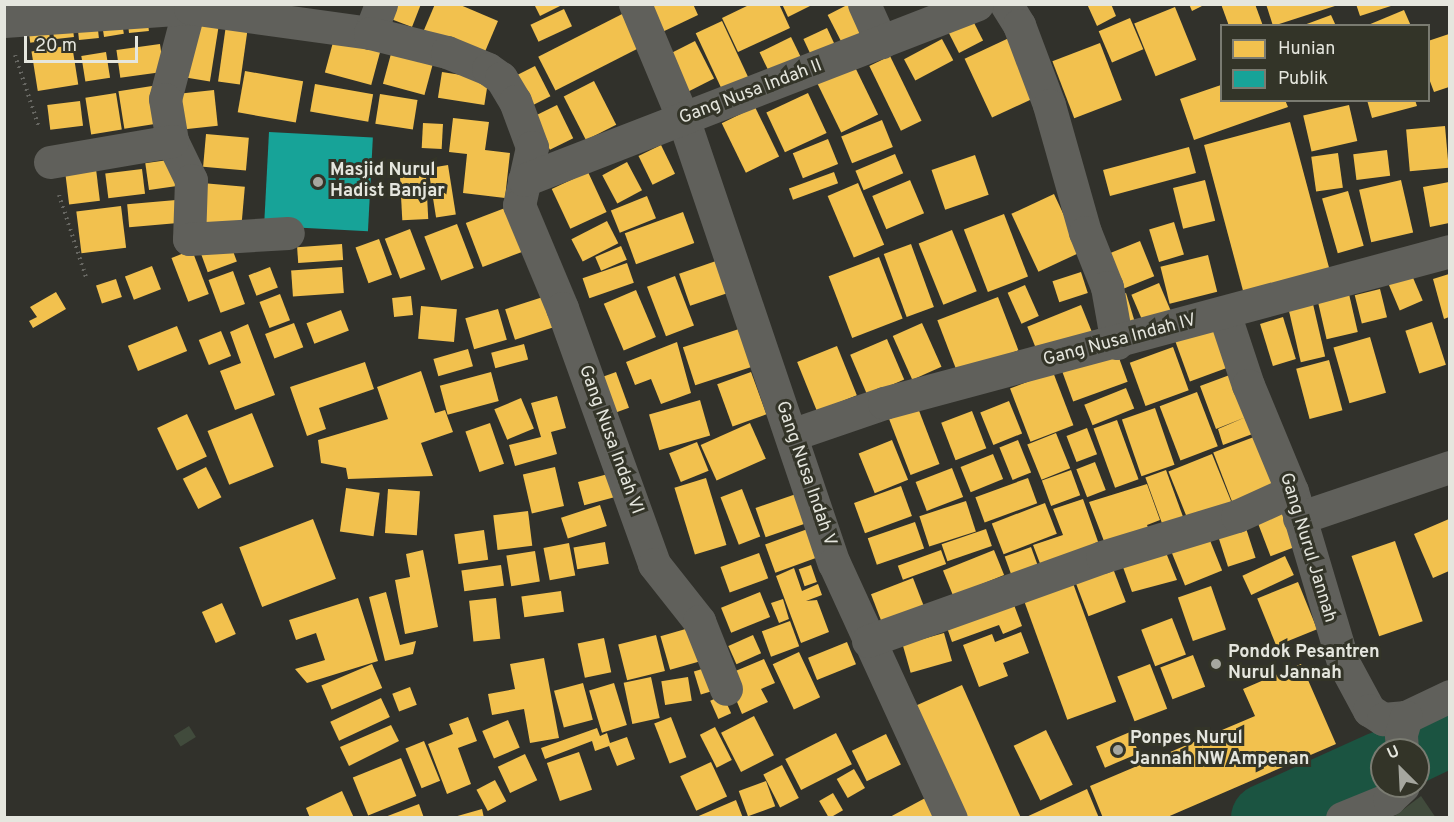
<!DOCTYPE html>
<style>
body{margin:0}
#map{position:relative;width:1454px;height:822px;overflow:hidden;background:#31312b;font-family:Overpass,sans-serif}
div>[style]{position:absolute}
.homes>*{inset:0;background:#f2c14e;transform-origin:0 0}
.public>*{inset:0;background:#17a398;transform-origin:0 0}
.river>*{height:68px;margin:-34px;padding:0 34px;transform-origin:34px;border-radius:34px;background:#1b5441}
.building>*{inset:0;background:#414b3c;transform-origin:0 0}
.path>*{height:4px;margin-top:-2px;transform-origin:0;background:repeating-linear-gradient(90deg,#676762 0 1.5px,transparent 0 6px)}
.minor>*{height:33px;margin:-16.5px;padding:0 16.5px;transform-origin:16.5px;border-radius:16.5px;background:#60605b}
.dots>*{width:16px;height:16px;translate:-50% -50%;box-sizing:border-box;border:3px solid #333428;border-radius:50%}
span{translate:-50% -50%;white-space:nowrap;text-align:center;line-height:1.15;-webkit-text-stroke:6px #333428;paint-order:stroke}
.street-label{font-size:18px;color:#e5e6de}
.poi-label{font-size:18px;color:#e5e6de;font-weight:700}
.left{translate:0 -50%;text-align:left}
.frame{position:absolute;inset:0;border:6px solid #e5e6de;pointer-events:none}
.legend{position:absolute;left:1220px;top:24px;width:210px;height:78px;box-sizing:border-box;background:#333428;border:2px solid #7a7b71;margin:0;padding:8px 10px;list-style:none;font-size:18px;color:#e5e6de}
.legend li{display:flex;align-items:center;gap:12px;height:30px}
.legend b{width:30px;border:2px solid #7a7b71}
.north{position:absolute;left:1370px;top:738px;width:60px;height:60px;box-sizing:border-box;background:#333428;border:2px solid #7a7b71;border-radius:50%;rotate:336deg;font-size:16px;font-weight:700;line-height:24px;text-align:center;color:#e5e6de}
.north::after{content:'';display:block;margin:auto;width:21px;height:27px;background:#a6a79f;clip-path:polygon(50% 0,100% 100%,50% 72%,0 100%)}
.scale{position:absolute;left:24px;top:36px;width:114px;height:27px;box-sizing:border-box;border:3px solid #e5e6de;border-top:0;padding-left:8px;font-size:18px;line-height:21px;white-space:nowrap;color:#e5e6de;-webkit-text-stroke:4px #333428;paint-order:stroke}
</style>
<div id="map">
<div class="homes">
<div style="clip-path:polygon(388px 4px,421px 4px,412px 27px,383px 16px)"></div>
<div style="clip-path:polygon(435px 4px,458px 4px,498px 21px,484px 54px,424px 30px)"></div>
<div style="clip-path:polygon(534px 4px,564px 4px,540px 16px)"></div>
<div style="clip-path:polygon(646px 4px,693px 4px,698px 15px,658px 34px)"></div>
<div style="clip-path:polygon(751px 4px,779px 4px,790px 28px,738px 52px,722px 18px)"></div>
<div style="clip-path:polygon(782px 4px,814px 4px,788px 17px)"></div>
<div style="left:849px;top:4px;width:33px;height:24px;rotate:63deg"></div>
<div style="clip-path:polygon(1087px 4px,1111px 4px,1116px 16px,1097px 26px)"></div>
<div style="clip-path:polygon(1189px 4px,1206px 4px,1192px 11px)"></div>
<div style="clip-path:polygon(1221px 4px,1255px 4px,1263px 26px,1229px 26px)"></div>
<div style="clip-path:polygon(1266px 4px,1338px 4px,1338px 5px,1273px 26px)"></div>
<div style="clip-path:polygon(1356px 4px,1394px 4px,1394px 5px,1360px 16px)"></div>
<div style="left:1175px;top:7px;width:57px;height:44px;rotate:68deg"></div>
<div style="left:564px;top:9px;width:19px;height:37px;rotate:65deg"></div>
<div style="left:630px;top:10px;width:38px;height:103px;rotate:63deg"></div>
<div style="clip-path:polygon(1404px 10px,1411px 26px,1368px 26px,1368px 25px)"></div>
<div style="left:147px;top:13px;width:18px;height:20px;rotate:84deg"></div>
<div style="left:969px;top:13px;width:31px;height:27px;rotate:63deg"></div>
<div style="clip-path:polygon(1331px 15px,1336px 26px,1304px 26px,1304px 25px)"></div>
<div style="left:121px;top:16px;width:18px;height:20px;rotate:81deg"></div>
<div style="left:1130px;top:18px;width:34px;height:34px;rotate:67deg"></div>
<div style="left:97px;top:20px;width:18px;height:20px;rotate:84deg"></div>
<div style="left:72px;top:21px;width:16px;height:20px;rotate:83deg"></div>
<div style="left:722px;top:21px;width:65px;height:29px;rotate:65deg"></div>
<div style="left:193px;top:22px;width:26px;height:56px;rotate:9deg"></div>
<div style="left:48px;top:25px;width:15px;height:20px;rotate:82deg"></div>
<div style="left:226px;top:25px;width:22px;height:57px;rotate:8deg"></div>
<div style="left:827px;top:28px;width:19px;height:26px;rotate:65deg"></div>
<div style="left:336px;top:31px;width:48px;height:43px;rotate:15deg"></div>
<div style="clip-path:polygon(1449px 34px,1449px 87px,1434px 92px,1428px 76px,1428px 41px)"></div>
<div style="left:791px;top:37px;width:25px;height:35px;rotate:64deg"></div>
<div style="left:1009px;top:38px;width:65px;height:49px;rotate:65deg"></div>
<div style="left:942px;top:39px;width:24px;height:43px;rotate:62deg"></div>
<div style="left:695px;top:41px;width:42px;height:31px;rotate:63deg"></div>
<div style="left:1100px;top:43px;width:61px;height:51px;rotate:69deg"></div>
<div style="left:160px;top:44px;width:28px;height:44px;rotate:82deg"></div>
<div style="left:72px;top:45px;width:40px;height:41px;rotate:81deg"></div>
<div style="left:392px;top:50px;width:43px;height:35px;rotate:15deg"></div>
<div style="left:106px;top:52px;width:26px;height:25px;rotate:81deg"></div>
<div style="left:890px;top:56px;width:72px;height:23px;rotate:64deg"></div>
<div style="left:854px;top:65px;width:55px;height:41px;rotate:64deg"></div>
<div style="left:535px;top:66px;width:34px;height:20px;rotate:63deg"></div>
<div style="left:245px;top:71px;width:59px;height:42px;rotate:10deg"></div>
<div style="left:442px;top:72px;width:47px;height:26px;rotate:9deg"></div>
<div style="left:594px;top:81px;width:49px;height:34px;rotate:63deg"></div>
<div style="left:315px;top:84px;width:59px;height:28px;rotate:10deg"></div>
<div style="clip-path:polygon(1221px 85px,1221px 100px,1285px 100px,1288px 107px,1194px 140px,1180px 99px)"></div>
<div style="left:152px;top:86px;width:38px;height:34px;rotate:81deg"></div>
<div style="left:214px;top:90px;width:36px;height:40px;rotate:84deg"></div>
<div style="left:116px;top:93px;width:37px;height:31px;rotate:81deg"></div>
<div style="left:808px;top:93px;width:44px;height:46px;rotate:65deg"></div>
<div style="left:380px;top:94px;width:38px;height:30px;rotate:9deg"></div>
<div style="clip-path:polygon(1367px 100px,1415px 100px,1417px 106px,1372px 118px)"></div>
<div style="left:80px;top:101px;width:25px;height:33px;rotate:83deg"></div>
<div style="left:557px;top:105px;width:37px;height:26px;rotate:64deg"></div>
<div style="left:1349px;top:105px;width:37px;height:47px;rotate:77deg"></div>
<div style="left:755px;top:107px;width:55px;height:37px;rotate:64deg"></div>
<div style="clip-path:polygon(453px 118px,489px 122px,485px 150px,510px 153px,505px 198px,463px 193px,467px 154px,449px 152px)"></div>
<div style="left:882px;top:120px;width:29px;height:44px;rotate:68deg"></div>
<div style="left:1290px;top:122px;width:158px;height:89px;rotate:75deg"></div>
<div style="left:423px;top:123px;width:20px;height:25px;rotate:3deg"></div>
<div style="left:1445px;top:126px;width:42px;height:39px;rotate:85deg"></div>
<div style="left:206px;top:134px;width:43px;height:33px;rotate:5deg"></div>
<div style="left:828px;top:139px;width:27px;height:38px;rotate:68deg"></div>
<div style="left:661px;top:145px;width:32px;height:25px;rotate:64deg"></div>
<div style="left:1189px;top:147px;width:27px;height:89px;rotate:75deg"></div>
<div style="left:1387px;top:150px;width:26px;height:34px;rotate:83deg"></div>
<div style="left:1338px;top:153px;width:35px;height:27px;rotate:82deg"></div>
<div style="left:895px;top:154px;width:21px;height:43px;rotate:67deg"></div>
<div style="left:975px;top:155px;width:42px;height:46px;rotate:71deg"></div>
<div style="left:175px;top:159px;width:27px;height:30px;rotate:82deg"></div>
<div style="left:627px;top:162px;width:32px;height:28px;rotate:62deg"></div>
<div style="left:448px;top:165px;width:50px;height:20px;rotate:81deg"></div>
<div style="left:96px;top:169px;width:32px;height:31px;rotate:83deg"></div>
<div style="left:142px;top:169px;width:25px;height:37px;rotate:83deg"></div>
<div style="left:588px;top:172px;width:44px;height:40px;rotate:65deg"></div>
<div style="left:834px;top:172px;width:12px;height:48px;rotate:70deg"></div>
<div style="left:426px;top:176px;width:43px;height:26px;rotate:87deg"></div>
<div style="left:910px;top:180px;width:36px;height:41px;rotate:67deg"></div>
<div style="left:1205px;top:180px;width:42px;height:33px;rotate:76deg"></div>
<div style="left:1401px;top:180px;width:54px;height:43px;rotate:77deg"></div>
<div style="clip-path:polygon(1449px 182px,1449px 223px,1430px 227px,1423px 187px)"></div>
<div style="left:202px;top:183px;width:43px;height:45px;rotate:5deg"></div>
<div style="left:858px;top:183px;width:67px;height:33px;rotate:67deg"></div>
<div style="left:1348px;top:191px;width:57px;height:27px;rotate:74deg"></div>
<div style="left:1054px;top:194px;width:64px;height:47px;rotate:65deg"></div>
<div style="left:647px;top:196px;width:24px;height:39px;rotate:68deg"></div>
<div style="left:176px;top:200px;width:23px;height:49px;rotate:85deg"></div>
<div style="left:121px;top:206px;width:42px;height:45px;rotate:83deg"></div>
<div style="left:505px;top:208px;width:47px;height:42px;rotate:69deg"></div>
<div style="left:683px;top:212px;width:33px;height:62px;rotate:70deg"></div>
<div style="left:1004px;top:214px;width:67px;height:43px;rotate:69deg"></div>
<div style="left:607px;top:221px;width:25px;height:40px;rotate:63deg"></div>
<div style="left:1174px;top:222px;width:34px;height:26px;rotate:73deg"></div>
<div style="left:457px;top:224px;width:47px;height:35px;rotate:69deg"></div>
<div style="left:410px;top:229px;width:43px;height:27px;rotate:69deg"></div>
<div style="left:952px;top:230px;width:66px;height:36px;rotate:68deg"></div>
<div style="left:379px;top:239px;width:38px;height:25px;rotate:70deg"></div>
<div style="left:229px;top:240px;width:23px;height:31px;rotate:70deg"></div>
<div style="left:1140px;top:241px;width:38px;height:34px;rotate:68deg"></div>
<div style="left:342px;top:244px;width:16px;height:45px;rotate:86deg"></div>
<div style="left:911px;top:244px;width:67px;height:29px;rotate:70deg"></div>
<div style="left:621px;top:246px;width:15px;height:28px;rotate:67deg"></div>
<div style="left:192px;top:250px;width:47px;height:22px;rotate:69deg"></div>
<div style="left:1208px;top:255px;width:38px;height:49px;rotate:76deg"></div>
<div style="left:879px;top:257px;width:66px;height:54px;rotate:69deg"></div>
<div style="left:716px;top:261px;width:34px;height:39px;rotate:71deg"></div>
<div style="left:627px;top:263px;width:21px;height:47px;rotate:71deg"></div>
<div style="left:152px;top:266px;width:25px;height:29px;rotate:69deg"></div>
<div style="left:270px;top:267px;width:22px;height:23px;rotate:69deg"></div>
<div style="left:342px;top:267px;width:26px;height:51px;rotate:86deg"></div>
<div style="left:233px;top:271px;width:35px;height:26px;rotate:70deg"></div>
<div style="left:1081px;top:272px;width:22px;height:30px;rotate:72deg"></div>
<div style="left:1411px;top:273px;width:30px;height:25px;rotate:67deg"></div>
<div style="clip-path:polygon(1449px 274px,1449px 317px,1444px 319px,1433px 279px)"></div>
<div style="left:675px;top:276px;width:53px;height:30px;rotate:69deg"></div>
<div style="left:116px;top:279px;width:19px;height:21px;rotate:72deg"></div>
<div style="left:1159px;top:283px;width:39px;height:30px;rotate:67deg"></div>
<div style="left:1025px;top:285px;width:34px;height:19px;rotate:66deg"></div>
<div style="left:1380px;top:289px;width:29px;height:26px;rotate:76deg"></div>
<div style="left:636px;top:290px;width:51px;height:35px;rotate:67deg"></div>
<div style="clip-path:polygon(56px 292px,66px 309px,33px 328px,29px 321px,37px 317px,30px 307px)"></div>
<div style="left:1126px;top:293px;width:41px;height:12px;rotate:73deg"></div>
<div style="left:280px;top:294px;width:28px;height:22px;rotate:69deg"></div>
<div style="left:1349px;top:294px;width:39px;height:32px;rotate:77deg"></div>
<div style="left:411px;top:296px;width:19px;height:19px;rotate:84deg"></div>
<div style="left:546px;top:296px;width:32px;height:43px;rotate:72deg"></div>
<div style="left:998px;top:297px;width:57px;height:65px;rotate:69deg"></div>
<div style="left:1313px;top:304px;width:54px;height:25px;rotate:77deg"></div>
<div style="left:1081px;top:305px;width:35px;height:58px;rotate:68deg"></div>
<div style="left:421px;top:306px;width:36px;height:33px;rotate:5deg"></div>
<div style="left:498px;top:309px;width:32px;height:34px;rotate:74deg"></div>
<div style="left:341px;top:310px;width:22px;height:37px;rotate:69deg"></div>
<div style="left:1283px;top:317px;width:44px;height:24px;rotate:73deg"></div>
<div style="left:1432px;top:322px;width:45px;height:28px;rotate:72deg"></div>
<div style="left:294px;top:323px;width:26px;height:31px;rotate:69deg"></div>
<div style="left:922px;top:323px;width:48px;height:32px;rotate:66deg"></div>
<div style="clip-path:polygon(248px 324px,275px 395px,235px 410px,220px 371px,241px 363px,230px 332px)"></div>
<div style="left:1219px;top:324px;width:44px;height:47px;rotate:70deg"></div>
<div style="left:177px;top:326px;width:27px;height:53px;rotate:68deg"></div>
<div style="left:739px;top:329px;width:40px;height:59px;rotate:72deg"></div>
<div style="left:221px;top:331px;width:27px;height:24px;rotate:68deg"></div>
<div style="left:1370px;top:337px;width:58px;height:38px;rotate:74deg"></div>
<div style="left:887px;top:339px;width:44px;height:40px;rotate:67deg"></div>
<div style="clip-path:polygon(677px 342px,691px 393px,661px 404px,651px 379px,635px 385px,626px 362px)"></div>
<div style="left:524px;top:344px;width:16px;height:34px;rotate:75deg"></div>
<div style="left:837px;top:346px;width:53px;height:43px;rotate:68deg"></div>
<div style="left:1115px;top:347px;width:37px;height:58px;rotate:70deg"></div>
<div style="left:1173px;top:347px;width:46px;height:46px;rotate:70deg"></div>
<div style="left:468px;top:349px;width:18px;height:36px;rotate:74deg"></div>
<div style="left:1329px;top:360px;width:52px;height:34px;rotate:75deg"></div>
<div style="clip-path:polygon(365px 362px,374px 389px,319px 408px,326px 429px,307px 436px,290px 387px)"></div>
<div style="clip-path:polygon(421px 371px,435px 413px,445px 410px,453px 432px,421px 443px,433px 476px,348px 479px,346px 468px,321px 463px,318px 440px,388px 419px,377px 387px)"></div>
<div style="left:491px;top:372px;width:30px;height:53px;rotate:75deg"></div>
<div style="left:616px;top:372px;width:38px;height:25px;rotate:70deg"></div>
<div style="left:751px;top:372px;width:45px;height:36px;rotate:70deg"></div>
<div style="left:1053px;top:372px;width:57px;height:46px;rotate:69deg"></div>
<div style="clip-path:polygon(1235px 373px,1255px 433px,1223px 445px,1218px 429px,1246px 417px,1216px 429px,1200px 386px)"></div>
<div style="left:1126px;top:388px;width:22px;height:45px;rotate:68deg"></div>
<div style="left:1197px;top:392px;width:58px;height:40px;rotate:69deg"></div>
<div style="clip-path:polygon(557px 396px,566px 428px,551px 432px,557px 454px,515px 466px,509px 445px,541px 437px,531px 403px)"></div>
<div style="left:521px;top:398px;width:33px;height:29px;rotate:67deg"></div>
<div style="left:700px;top:400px;width:37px;height:53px;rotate:74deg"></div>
<div style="left:1009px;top:401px;width:35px;height:31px;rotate:68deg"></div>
<div style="left:918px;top:408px;width:60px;height:31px;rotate:69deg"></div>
<div style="left:1155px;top:408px;width:60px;height:35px;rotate:71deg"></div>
<div style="left:972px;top:411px;width:40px;height:33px;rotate:69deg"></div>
<div style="left:252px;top:413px;width:58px;height:48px;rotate:68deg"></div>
<div style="left:187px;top:414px;width:47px;height:33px;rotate:65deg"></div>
<div style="left:1117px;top:420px;width:63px;height:25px;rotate:70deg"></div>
<div style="left:490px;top:423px;width:43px;height:26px;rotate:71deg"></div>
<div style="left:750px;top:423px;width:39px;height:54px;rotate:66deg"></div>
<div style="left:1087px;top:428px;width:28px;height:22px;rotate:69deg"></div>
<div style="left:1056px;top:433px;width:38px;height:31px;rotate:68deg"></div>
<div style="left:1259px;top:435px;width:53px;height:49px;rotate:69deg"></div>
<div style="left:892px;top:440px;width:43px;height:36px;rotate:68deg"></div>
<div style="left:1018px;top:440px;width:35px;height:20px;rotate:68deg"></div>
<div style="left:697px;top:442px;width:31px;height:30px;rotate:68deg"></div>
<div style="left:993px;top:454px;width:27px;height:35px;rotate:68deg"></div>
<div style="left:1212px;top:454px;width:52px;height:47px;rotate:68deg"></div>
<div style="left:1095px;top:462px;width:30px;height:20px;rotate:69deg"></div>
<div style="left:206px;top:467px;width:34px;height:26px;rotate:63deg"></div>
<div style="left:555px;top:467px;width:40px;height:33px;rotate:77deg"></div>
<div style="left:952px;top:468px;width:31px;height:39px;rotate:69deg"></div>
<div style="left:1071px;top:470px;width:27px;height:31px;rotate:70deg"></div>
<div style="left:1166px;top:470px;width:53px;height:22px;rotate:70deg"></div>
<div style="left:608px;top:474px;width:24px;height:31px;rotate:75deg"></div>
<div style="left:706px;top:478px;width:70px;height:33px;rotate:73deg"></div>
<div style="left:1028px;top:478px;width:27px;height:56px;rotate:70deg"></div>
<div style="clip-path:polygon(1147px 484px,1160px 520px,1147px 525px,1150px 532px,1107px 549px,1089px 502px)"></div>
<div style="left:901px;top:486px;width:32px;height:50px;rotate:70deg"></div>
<div style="left:346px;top:488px;width:34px;height:44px;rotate:8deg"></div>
<div style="left:388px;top:489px;width:32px;height:44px;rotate:4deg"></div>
<div style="left:742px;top:489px;width:51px;height:23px;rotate:69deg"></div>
<div style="left:799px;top:493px;width:31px;height:46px;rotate:71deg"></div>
<div style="clip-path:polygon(1083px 499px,1102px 553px,1044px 574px,1033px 545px,1063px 535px,1053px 509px)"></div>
<div style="left:966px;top:501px;width:32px;height:49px;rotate:72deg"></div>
<div style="left:1045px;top:503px;width:33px;height:57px;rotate:69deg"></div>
<div style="left:1278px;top:503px;width:47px;height:26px;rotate:69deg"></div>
<div style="left:600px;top:505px;width:22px;height:41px;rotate:72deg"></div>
<div style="left:528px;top:511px;width:35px;height:35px;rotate:83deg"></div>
<div style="left:1242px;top:516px;width:44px;height:29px;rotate:72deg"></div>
<div style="left:313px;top:519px;width:64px;height:79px;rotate:69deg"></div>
<div style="clip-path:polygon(1449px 519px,1449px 571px,1433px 578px,1414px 534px)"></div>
<div style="left:915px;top:522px;width:28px;height:50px;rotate:71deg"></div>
<div style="left:813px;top:527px;width:30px;height:51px;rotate:70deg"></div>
<div style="left:986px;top:529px;width:18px;height:47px;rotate:71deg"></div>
<div style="left:484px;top:530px;width:30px;height:30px;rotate:82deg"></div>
<div style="left:1209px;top:538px;width:35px;height:40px;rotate:68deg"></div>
<div style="left:1395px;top:541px;width:85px;height:46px;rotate:71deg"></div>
<div style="left:605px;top:542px;width:22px;height:32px;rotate:80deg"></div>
<div style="left:569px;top:543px;width:33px;height:26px;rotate:79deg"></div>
<div style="clip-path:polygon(1163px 545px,1177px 580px,1132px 592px,1119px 556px)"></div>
<div style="left:1031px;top:547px;width:27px;height:28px;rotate:70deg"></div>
<div style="clip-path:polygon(423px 550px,438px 627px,405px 634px,395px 580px,410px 577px,406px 554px)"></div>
<div style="left:941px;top:550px;width:15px;height:46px;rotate:70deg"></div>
<div style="left:994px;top:550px;width:27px;height:55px;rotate:68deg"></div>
<div style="left:535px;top:551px;width:31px;height:29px;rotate:81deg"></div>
<div style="left:759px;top:553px;width:27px;height:41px;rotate:70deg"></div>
<div style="left:1285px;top:556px;width:21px;height:47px;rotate:65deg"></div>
<div style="left:1109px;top:558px;width:47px;height:40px;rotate:69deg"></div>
<div style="left:501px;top:565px;width:21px;height:40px;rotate:82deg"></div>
<div style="left:811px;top:565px;width:18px;height:13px;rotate:71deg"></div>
<div style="clip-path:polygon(794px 568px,802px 591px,818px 584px,822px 595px,806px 601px,817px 600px,829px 632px,801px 643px,776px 576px)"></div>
<div style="left:1070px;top:575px;width:135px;height:52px;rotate:70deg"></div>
<div style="left:913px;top:578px;width:33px;height:45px;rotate:69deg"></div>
<div style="left:1298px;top:582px;width:51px;height:44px;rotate:68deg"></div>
<div style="left:1211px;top:586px;width:46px;height:35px;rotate:71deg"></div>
<div style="left:561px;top:591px;width:21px;height:40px;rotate:82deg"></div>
<div style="clip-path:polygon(386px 592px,400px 645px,416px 641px,413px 654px,385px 661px,369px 597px)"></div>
<div style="left:760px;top:592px;width:27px;height:42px;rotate:68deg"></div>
<div style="clip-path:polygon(1011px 597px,1022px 626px,1003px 634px,999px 625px,952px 642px,945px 622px)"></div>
<div style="clip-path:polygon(358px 598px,378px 661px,307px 683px,295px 669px,325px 660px,316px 633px,296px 640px,289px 620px)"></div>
<div style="left:496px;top:598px;width:41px;height:27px;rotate:84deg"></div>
<div style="clip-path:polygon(783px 599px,789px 619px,779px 623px,771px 603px)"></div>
<div style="left:222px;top:603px;width:34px;height:22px;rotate:66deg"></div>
<div style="left:1172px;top:618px;width:39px;height:33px;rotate:69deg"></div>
<div style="left:790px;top:621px;width:27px;height:30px;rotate:70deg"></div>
<div style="left:696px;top:626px;width:35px;height:37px;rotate:74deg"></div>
<div style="clip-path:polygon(1021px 632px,1029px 653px,1003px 663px,1008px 676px,979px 687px,963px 645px,992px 634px,995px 642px)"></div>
<div style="left:944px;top:633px;width:29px;height:43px;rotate:74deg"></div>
<div style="left:656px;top:635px;width:37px;height:39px;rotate:76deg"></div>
<div style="left:753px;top:635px;width:20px;height:27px;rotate:66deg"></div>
<div style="left:604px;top:638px;width:35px;height:27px;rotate:78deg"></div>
<div style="left:847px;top:642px;width:24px;height:42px;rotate:68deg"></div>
<div style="left:799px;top:652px;width:50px;height:29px;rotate:65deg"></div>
<div style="left:1193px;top:655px;width:34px;height:35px;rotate:69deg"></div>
<div style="clip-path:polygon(544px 658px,559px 738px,530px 743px,524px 709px,492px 715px,488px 694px,515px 689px,510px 664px)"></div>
<div style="clip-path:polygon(764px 659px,775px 683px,761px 689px,768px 702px,742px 714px,726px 675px)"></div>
<div style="left:372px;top:664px;width:26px;height:55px;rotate:67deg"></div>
<div style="left:1150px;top:664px;width:48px;height:35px;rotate:69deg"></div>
<div style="clip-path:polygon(1301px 664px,1336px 744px,1165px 818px,1103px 818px,1090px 786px,1255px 716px,1243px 689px)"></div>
<div style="left:712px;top:666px;width:24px;height:19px;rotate:73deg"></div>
<div style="left:651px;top:677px;width:42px;height:28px;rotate:78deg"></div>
<div style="left:688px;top:677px;width:24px;height:27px;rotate:81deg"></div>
<div style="left:583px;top:683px;width:38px;height:30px;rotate:75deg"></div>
<div style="left:614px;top:683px;width:44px;height:26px;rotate:73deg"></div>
<div style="clip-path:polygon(962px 685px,1021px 818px,965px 818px,915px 706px)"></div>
<div style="left:410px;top:687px;width:19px;height:19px;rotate:69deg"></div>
<div style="left:723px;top:695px;width:20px;height:14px;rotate:66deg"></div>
<div style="left:381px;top:698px;width:21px;height:56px;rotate:65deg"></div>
<div style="left:754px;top:716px;width:44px;height:37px;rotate:63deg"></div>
<div style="clip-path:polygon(468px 717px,477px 741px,458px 748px,471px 784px,447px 794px,428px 744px,453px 734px,449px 724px)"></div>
<div style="left:671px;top:717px;width:43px;height:18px;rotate:69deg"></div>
<div style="left:508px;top:720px;width:30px;height:28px;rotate:67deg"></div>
<div style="clip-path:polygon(391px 725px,399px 741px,349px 766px,340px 747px)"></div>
<div style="left:715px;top:727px;width:37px;height:17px;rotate:63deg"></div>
<div style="clip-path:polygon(597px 728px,600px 736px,607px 733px,610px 743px,627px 737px,635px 759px,617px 766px,609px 746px,595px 751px,592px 741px,545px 759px,541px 748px)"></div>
<div style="left:1046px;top:730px;width:61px;height:36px;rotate:64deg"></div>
<div style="left:1130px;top:732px;width:23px;height:37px;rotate:67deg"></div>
<div style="left:836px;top:733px;width:35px;height:57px;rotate:63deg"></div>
<div style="left:886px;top:734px;width:34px;height:38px;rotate:64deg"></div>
<div style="left:424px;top:741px;width:43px;height:20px;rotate:68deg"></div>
<div style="left:579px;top:752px;width:40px;height:34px;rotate:71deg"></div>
<div style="left:525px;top:754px;width:29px;height:30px;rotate:65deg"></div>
<div style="left:401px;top:758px;width:41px;height:52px;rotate:68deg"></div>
<div style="left:711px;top:762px;width:38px;height:34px;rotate:65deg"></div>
<div style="left:782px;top:765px;width:37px;height:21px;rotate:63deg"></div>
<div style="left:854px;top:769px;width:22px;height:20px;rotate:60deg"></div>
<div style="left:495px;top:780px;width:24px;height:21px;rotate:62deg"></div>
<div style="left:766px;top:781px;width:27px;height:29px;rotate:70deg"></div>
<div style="clip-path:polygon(1087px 789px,1099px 818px,1024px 818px)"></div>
<div style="clip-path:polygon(342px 791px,354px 818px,310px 818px,306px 808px)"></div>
<div style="left:833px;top:793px;width:20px;height:16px;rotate:60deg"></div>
<div style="clip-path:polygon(929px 796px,940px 818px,888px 818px)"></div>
<div style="clip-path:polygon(736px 800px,743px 818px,694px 818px)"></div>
<div style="clip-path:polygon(419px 804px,424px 818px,385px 818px,385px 817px)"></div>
<div style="clip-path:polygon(482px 809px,484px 818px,454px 818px,454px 817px)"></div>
</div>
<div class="public">
<div style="left:269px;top:132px;width:104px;height:94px;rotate:3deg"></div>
</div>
<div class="river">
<div style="left:1413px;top:750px;width:41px;rotate:-25.9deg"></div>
<div style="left:1265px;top:818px;width:128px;rotate:-24.4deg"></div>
</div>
<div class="building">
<div style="left:189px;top:726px;width:13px;height:18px;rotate:58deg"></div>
<div style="clip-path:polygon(1421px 796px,1436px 818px,1392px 818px)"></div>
</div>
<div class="path">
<div style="left:15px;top:55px;width:76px;rotate:71.6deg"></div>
<div style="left:59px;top:195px;width:89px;rotate:71.8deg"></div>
</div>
<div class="minor">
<div style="left:190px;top:4px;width:98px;rotate:104.7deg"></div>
<div style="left:165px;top:99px;width:43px;rotate:80.5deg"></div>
<div style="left:172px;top:141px;width:43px;rotate:64deg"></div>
<div style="left:191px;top:180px;width:59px;rotate:91.9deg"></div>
<div style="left:189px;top:239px;width:99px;rotate:-3.5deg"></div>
<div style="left:635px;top:4px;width:127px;rotate:67.3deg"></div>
<div style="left:684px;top:121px;width:467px;rotate:71.3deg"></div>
<div style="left:834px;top:563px;width:281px;rotate:65.4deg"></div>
<div style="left:864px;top:4px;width:42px;rotate:65.9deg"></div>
<div style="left:1006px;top:4px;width:25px;rotate:58deg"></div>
<div style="left:1019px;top:25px;width:85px;rotate:69.4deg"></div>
<div style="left:1049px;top:105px;width:132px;rotate:74.2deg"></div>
<div style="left:1085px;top:232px;width:59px;rotate:68.2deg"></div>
<div style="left:1107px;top:287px;width:57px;rotate:79.9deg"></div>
<div style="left:4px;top:21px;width:186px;rotate:-4deg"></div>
<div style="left:190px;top:8px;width:182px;rotate:7.9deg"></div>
<div style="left:370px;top:33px;width:31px;rotate:-69deg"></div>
<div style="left:370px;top:33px;width:79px;rotate:13.9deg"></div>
<div style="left:447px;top:52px;width:44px;rotate:22.5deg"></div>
<div style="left:488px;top:69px;width:16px;rotate:35deg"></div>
<div style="left:501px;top:78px;width:27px;rotate:59deg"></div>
<div style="left:515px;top:101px;width:49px;rotate:69.7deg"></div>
<div style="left:532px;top:147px;width:59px;rotate:102.6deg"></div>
<div style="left:519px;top:205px;width:112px;rotate:67.3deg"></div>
<div style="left:562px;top:308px;width:272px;rotate:70.2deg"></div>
<div style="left:654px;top:564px;width:73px;rotate:51.7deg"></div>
<div style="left:699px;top:621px;width:73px;rotate:68.3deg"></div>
<div style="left:50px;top:162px;width:124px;rotate:-9.8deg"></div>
<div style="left:524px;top:180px;width:486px;rotate:-21.2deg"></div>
<div style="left:1224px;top:313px;width:76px;rotate:71.6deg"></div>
<div style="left:1248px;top:385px;width:115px;rotate:67.5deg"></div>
<div style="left:1292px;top:491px;width:178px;rotate:73.4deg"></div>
<div style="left:1343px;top:662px;width:55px;rotate:61.6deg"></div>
<div style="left:1369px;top:710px;width:17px;rotate:33deg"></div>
<div style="left:1383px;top:719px;width:23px;rotate:-5deg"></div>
<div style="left:1406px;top:717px;width:49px;rotate:-25.5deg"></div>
<div style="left:791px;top:435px;width:98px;rotate:-19deg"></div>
<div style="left:884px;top:403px;width:586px;rotate:-15.03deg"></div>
<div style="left:1299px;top:518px;width:159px;rotate:-18.7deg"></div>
<div style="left:868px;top:641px;width:249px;rotate:-19.7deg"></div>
<div style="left:1102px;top:557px;width:141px;rotate:-16.9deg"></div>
<div style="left:1237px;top:516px;width:60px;rotate:-24.4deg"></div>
<div style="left:1402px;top:750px;width:16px;rotate:-94deg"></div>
<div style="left:1401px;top:734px;width:18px;rotate:-74deg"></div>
<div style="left:1342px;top:818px;width:51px;rotate:-22deg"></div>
<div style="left:1389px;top:799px;width:19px;rotate:-43deg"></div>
</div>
<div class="dots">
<div style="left:318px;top:182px;background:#a6a79f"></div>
<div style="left:1216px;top:664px;background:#a6a79f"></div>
<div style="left:1118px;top:750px;background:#a6a79f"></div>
</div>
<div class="street-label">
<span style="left:751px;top:93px;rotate:-21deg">Gang Nusa Indah II</span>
<span style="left:1120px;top:341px;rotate:-15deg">Gang Nusa Indah IV</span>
<span style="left:610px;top:440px;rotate:70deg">Gang Nusa Indah VI</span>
<span style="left:805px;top:474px;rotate:71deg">Gang Nusa Indah V</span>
<span style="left:1307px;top:548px;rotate:73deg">Gang Nurul Jannah</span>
</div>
<div class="poi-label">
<span class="left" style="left:330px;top:182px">Masjid Nurul<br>Hadist Banjar</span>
<span class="left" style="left:1228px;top:664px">Pondok Pesantren<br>Nurul Jannah</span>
<span class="left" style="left:1130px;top:750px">Ponpes Nurul<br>Jannah NW Ampenan</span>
</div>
<div class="frame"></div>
<ul class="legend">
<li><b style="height:16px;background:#f2c14e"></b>Hunian</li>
<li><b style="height:16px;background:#17a398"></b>Publik</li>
</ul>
<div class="north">U</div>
<div class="scale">20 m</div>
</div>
